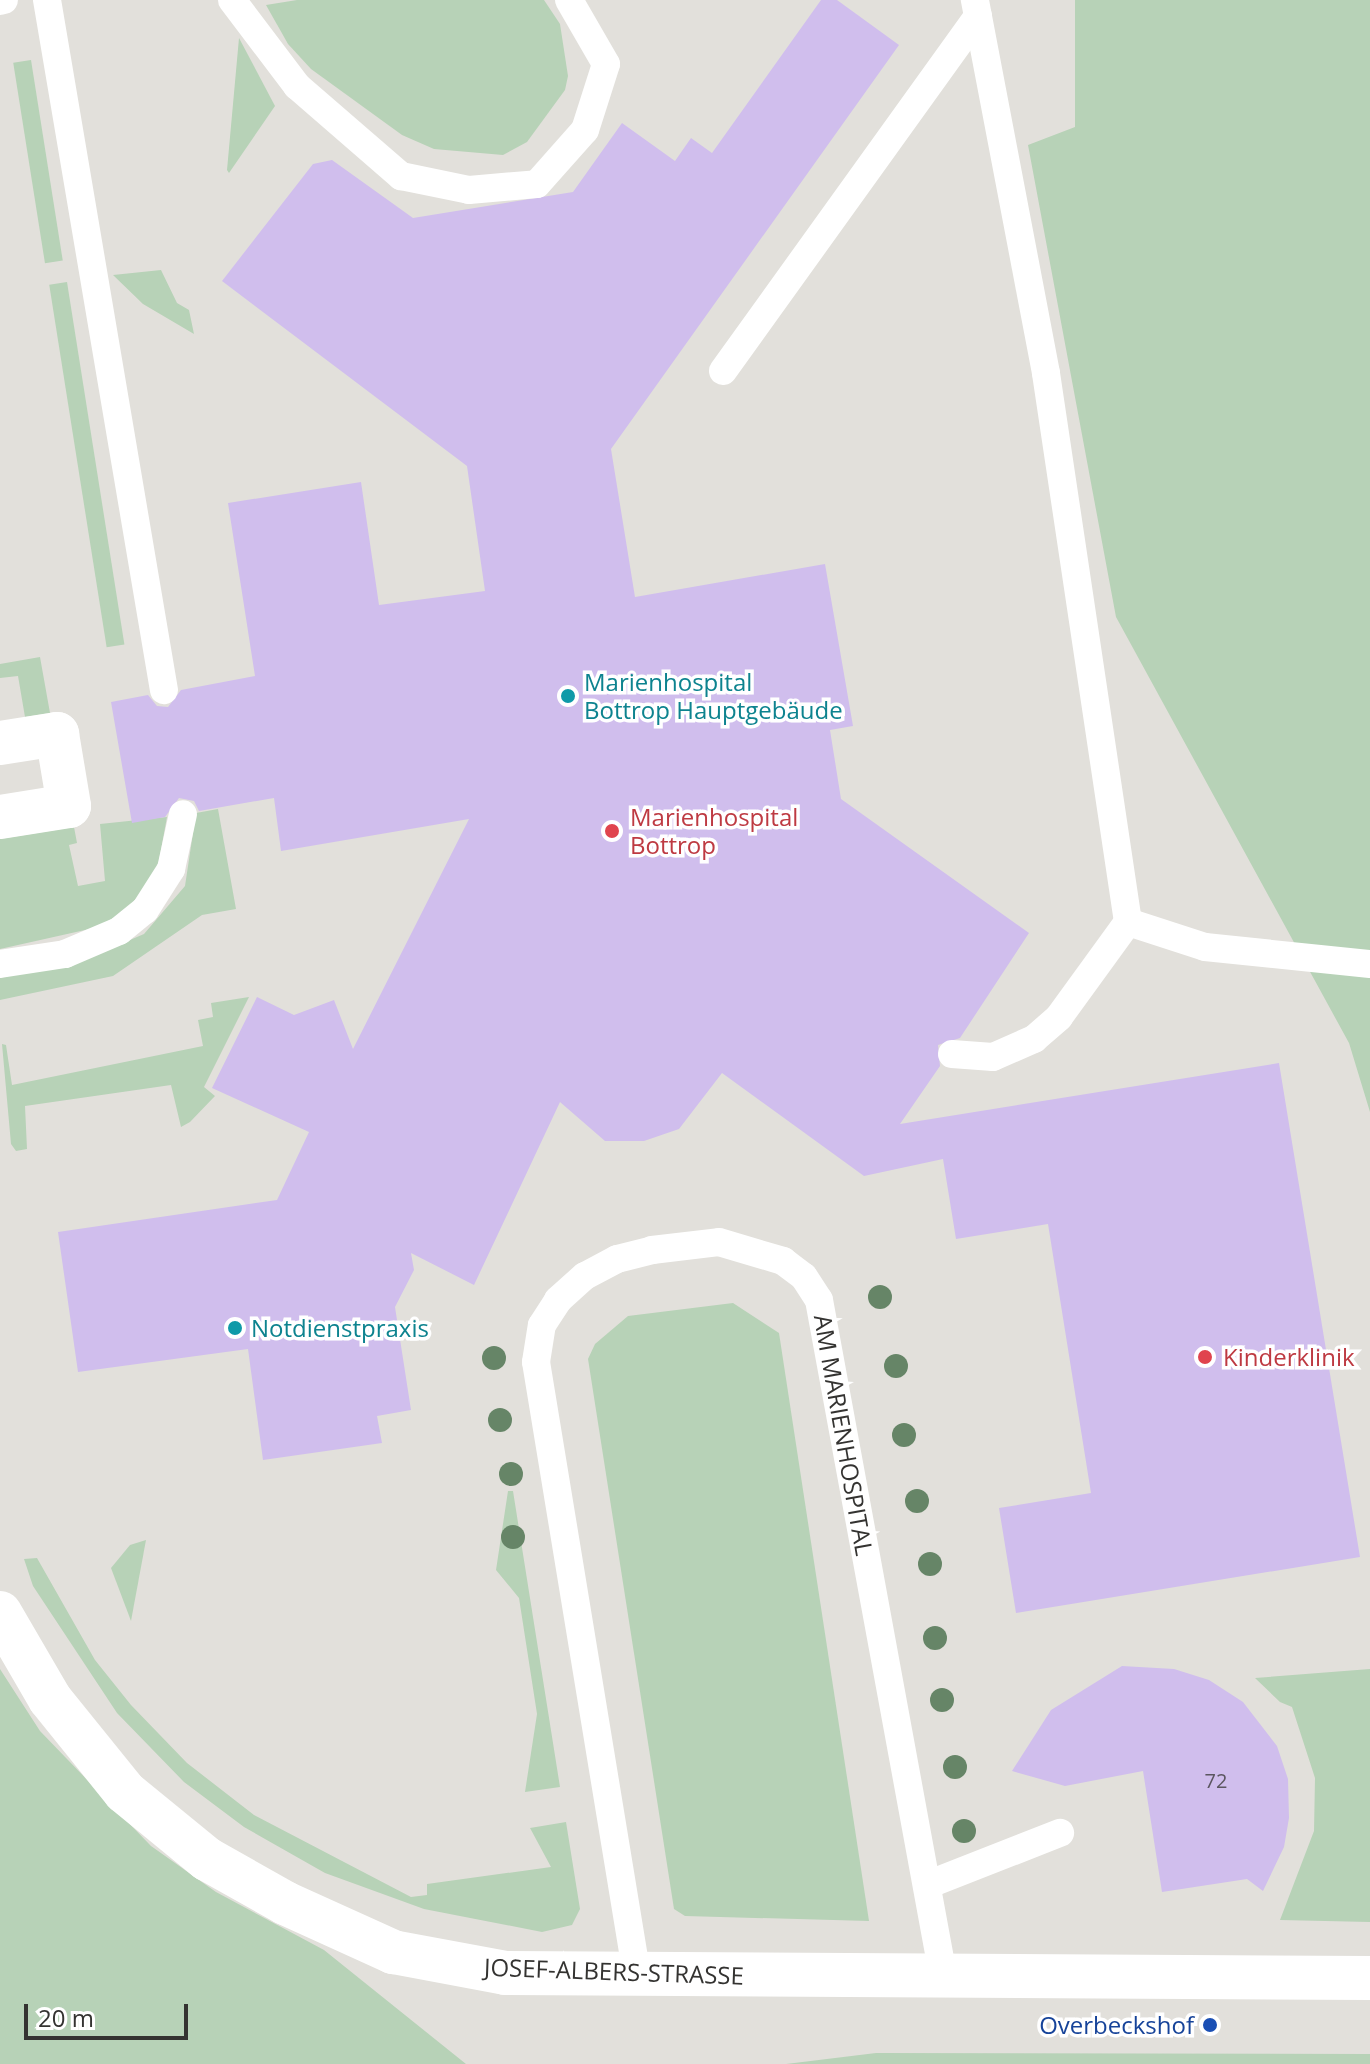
<!DOCTYPE html>
<meta charset="utf-8">
<style>
body{margin:0}
#map{position:relative;width:1370px;height:2064px;overflow:hidden;background:#e2e0db;font-family:"Open Sans",sans-serif}
div>[style]{position:absolute}
.green>*{inset:0;background:#b7d2b7;transform-origin:0 0}
.building>*{inset:0;background:#d0beed}
.lane>*{height:28px;margin:-14px;padding:0 14px;transform-origin:14px;border-radius:14px;background:#fff}
.street>*{height:44px;margin:-22px;padding:0 22px;transform-origin:22px;border-radius:22px;background:#fff}
.trees>*{width:24px;height:24px;margin:-12px;border-radius:50%;background:#668567}
.dots>*{width:22px;height:22px;translate:-50% -50%;box-sizing:border-box;border:4px solid #fff;border-radius:50%}
span{translate:-50% -50%;white-space:nowrap;text-align:center;line-height:1.15;-webkit-text-stroke:7px #fff;paint-order:stroke}
.number-label{font-size:20px;color:#5b5660}
.number-label span{-webkit-text-stroke-width:0}
.culture-label{font-size:24px;color:#0d838f}
.left{translate:0 -50%;text-align:left}
.health-label{font-size:24px;color:#be3a42}
.street-label{font-size:24px;color:#343331}
.transit-label{font-size:24px;color:#164399}
.right{translate:-100% -50%;text-align:right}
.scale{position:absolute;left:24px;top:2004px;width:164px;height:36px;box-sizing:border-box;border:4px solid #343331;border-top:0;padding-left:10px;font-size:24px;line-height:28px;white-space:nowrap;color:#343331;-webkit-text-stroke:6px #fff;paint-order:stroke}
</style>
<div id="map">
<div class="green">
<div style="clip-path:polygon(297px 0,544px 0,560px 24px,568px 76px,565px 90px,527px 142px,503px 155px,434px 149px,402px 135px,311px 69px,288px 44px,266px 5px)"></div>
<div style="clip-path:polygon(1075px 0,1370px 0,1370px 1112px,1349px 1043px,1116px 617px,1028px 145px,1075px 127px)"></div>
<div style="clip-path:polygon(239px 38px,275px 106px,229px 173px,227px 170px)"></div>
<div style="left:31px;top:60px;width:203px;height:18px;rotate:81deg"></div>
<div style="clip-path:polygon(161px 270px,177px 303px,189px 310px,194px 334px,143px 304px,113px 275px)"></div>
<div style="left:67px;top:282px;width:367px;height:18px;rotate:81deg"></div>
<div style="clip-path:polygon(40px 657px,50px 713px,25px 717px,18px 676px,0 678px,0 664px)"></div>
<div style="clip-path:polygon(218px 809px,236px 909px,202px 915px,113px 976px,0 1000px,0 978px,90px 957px,144px 934px,185px 886px,196px 813px)"></div>
<div style="clip-path:polygon(167px 817px,158px 866px,146px 889px,121px 915px,94px 928px,0 949px,0 839px,74px 827px,77px 843px,69px 845px,78px 886px,105px 881px,100px 824px)"></div>
<div style="clip-path:polygon(249px 997px,204px 1087px,215px 1096px,190px 1122px,181px 1127px,171px 1085px,25px 1106px,27px 1149px,16px 1151px,11px 1144px,2px 1044px,6px 1045px,12px 1085px,203px 1046px,198px 1020px,213px 1017px,211px 1003px)"></div>
<div style="clip-path:polygon(733px 1303px,779px 1333px,869px 1921px,685px 1916px,674px 1909px,588px 1359px,595px 1344px,628px 1316px)"></div>
<div style="clip-path:polygon(508px 1491px,513px 1491px,560px 1787px,525px 1792px,537px 1714px,519px 1598px,496px 1570px)"></div>
<div style="clip-path:polygon(146px 1540px,131px 1621px,111px 1568px,130px 1545px)"></div>
<div style="clip-path:polygon(37px 1558px,95px 1660px,131px 1705px,187px 1763px,254px 1815px,411px 1897px,427px 1895px,427px 1884px,551px 1867px,530px 1828px,566px 1822px,580px 1909px,572px 1925px,542px 1932px,424px 1909px,325px 1873px,244px 1827px,184px 1782px,117px 1713px,33px 1586px,24px 1559px)"></div>
<div style="clip-path:polygon(0 1669px,40px 1731px,151px 1846px,216px 1892px,324px 1950px,466px 2064px,0 2064px)"></div>
<div style="clip-path:polygon(1370px 1669px,1370px 1922px,1280px 1920px,1314px 1831px,1315px 1778px,1292px 1707px,1280px 1702px,1255px 1678px)"></div>
<div style="clip-path:polygon(876px 2053px,1370px 2054px,1370px 2064px,786px 2064px)"></div>
</div>
<div class="building">
<div style="clip-path:polygon(821px 0,837px 0,899px 45px,611px 449px,635px 597px,825px 564px,853px 726px,830px 730px,841px 799px,1029px 933px,960px 1038px,938px 1045px,940px 1066px,900px 1124px,1279px 1063px,1360px 1557px,1016px 1613px,999px 1508px,1091px 1493px,1048px 1224px,956px 1239px,943px 1159px,864px 1176px,722px 1073px,679px 1129px,644px 1141px,605px 1141px,560px 1102px,474px 1285px,411px 1253px,414px 1270px,395px 1307px,411px 1410px,377px 1416px,382px 1443px,263px 1460px,248px 1349px,78px 1372px,58px 1232px,277px 1200px,309px 1132px,212px 1088px,257px 997px,294px 1015px,334px 1000px,353px 1049px,469px 819px,281px 851px,274px 798px,199px 811px,194px 801px,179px 798px,165px 817px,132px 823px,111px 702px,148px 695px,157px 706px,168px 707px,181px 690px,255px 676px,228px 503px,361px 482px,379px 605px,485px 591px,467px 466px,222px 281px,313px 164px,332px 160px,413px 218px,573px 192px,622px 123px,675px 161px,691px 138px,712px 153px)"></div>
<div style="clip-path:polygon(1122px 1666px,1174px 1669px,1209px 1680px,1243px 1702px,1277px 1746px,1288px 1779px,1289px 1818px,1284px 1847px,1263px 1891px,1247px 1879px,1162px 1892px,1143px 1771px,1065px 1786px,1012px 1771px,1051px 1710px)"></div>
</div>
<div class="lane">
<div style="left:47px;top:0;width:700px;rotate:80.38deg"></div>
<div style="left:232px;top:0;width:108px;rotate:52.9deg"></div>
<div style="left:297px;top:86px;width:138px;rotate:40.9deg"></div>
<div style="left:401px;top:176px;width:69px;rotate:11.6deg"></div>
<div style="left:469px;top:190px;width:68px;rotate:-5deg"></div>
<div style="left:537px;top:184px;width:72px;rotate:-48.4deg"></div>
<div style="left:585px;top:130px;width:69px;rotate:-72.3deg"></div>
<div style="left:606px;top:64px;width:74px;rotate:-120deg"></div>
<div style="left:0;top:1px;width:4px;rotate:-14deg"></div>
<div style="left:723px;top:371px;width:437px;rotate:-54.3deg"></div>
<div style="left:1128px;top:922px;width:81px;rotate:18deg"></div>
<div style="left:1205px;top:947px;width:166px;rotate:5.9deg"></div>
<div style="left:0;top:964px;width:66px;rotate:-8.7deg"></div>
<div style="left:65px;top:954px;width:59px;rotate:-23.1deg"></div>
<div style="left:119px;top:931px;width:33px;rotate:-39deg"></div>
<div style="left:145px;top:910px;width:49px;rotate:-57.6deg"></div>
<div style="left:171px;top:869px;width:56px;rotate:-77.7deg"></div>
<div style="left:952px;top:1054px;width:41px;rotate:4.2deg"></div>
<div style="left:993px;top:1057px;width:45px;rotate:-23.7deg"></div>
<div style="left:1034px;top:1039px;width:33px;rotate:-41deg"></div>
<div style="left:1059px;top:1017px;width:117px;rotate:-54deg"></div>
<div style="left:1128px;top:922px;width:555px;rotate:-98.5deg"></div>
<div style="left:1046px;top:373px;width:380px;rotate:-100.8deg"></div>
<div style="left:927px;top:1885px;width:143px;rotate:-21.4deg"></div>
<div style="left:637px;top:1976px;width:622px;rotate:-99.34deg"></div>
<div style="left:536px;top:1362px;width:37px;rotate:-81deg"></div>
<div style="left:542px;top:1325px;width:30px;rotate:-57deg"></div>
<div style="left:558px;top:1300px;width:36px;rotate:-42deg"></div>
<div style="left:585px;top:1276px;width:36px;rotate:-28deg"></div>
<div style="left:617px;top:1259px;width:36px;rotate:-14deg"></div>
<div style="left:652px;top:1250px;width:67px;rotate:-6.8deg"></div>
<div style="left:719px;top:1242px;width:67px;rotate:16.5deg"></div>
<div style="left:783px;top:1261px;width:26px;rotate:37deg"></div>
<div style="left:804px;top:1277px;width:27px;rotate:57deg"></div>
<div style="left:819px;top:1300px;width:686px;rotate:79.59deg"></div>
</div>
<div class="street">
<div style="left:0;top:743px;width:58px;rotate:-9deg"></div>
<div style="left:57px;top:734px;width:73px;rotate:80.5deg"></div>
<div style="left:69px;top:806px;width:70px;rotate:170.9deg"></div>
<div style="left:0;top:1613px;width:99px;rotate:59.8deg"></div>
<div style="left:50px;top:1699px;width:119px;rotate:51.1deg"></div>
<div style="left:125px;top:1792px;width:106px;rotate:39.3deg"></div>
<div style="left:207px;top:1859px;width:90px;rotate:29.4deg"></div>
<div style="left:285px;top:1903px;width:119px;rotate:24.4deg"></div>
<div style="left:393px;top:1952px;width:114px;rotate:10.6deg"></div>
<div style="left:505px;top:1973px;width:865px;rotate:0.33deg"></div>
</div>
<div class="trees">
<div style="left:880px;top:1297px"></div>
<div style="left:494px;top:1358px"></div>
<div style="left:896px;top:1366px"></div>
<div style="left:500px;top:1420px"></div>
<div style="left:904px;top:1435px"></div>
<div style="left:511px;top:1474px"></div>
<div style="left:917px;top:1501px"></div>
<div style="left:513px;top:1537px"></div>
<div style="left:930px;top:1564px"></div>
<div style="left:935px;top:1638px"></div>
<div style="left:942px;top:1700px"></div>
<div style="left:955px;top:1767px"></div>
<div style="left:964px;top:1831px"></div>
</div>
<div class="dots">
<div style="left:568px;top:696px;background:#0f9aa8"></div>
<div style="left:612px;top:831px;background:#e0444e"></div>
<div style="left:235px;top:1328px;background:#0f9aa8"></div>
<div style="left:1205px;top:1357px;background:#e0444e"></div>
<div style="left:1210px;top:2025px;background:#1a4fb4"></div>
</div>
<div class="number-label">
<span style="left:1216px;top:1780px">72</span>
</div>
<div class="culture-label">
<span class="left" style="left:584px;top:696px">Marienhospital<br>Bottrop Hauptgebäude</span>
<span class="left" style="left:251px;top:1328px">Notdienstpraxis</span>
</div>
<div class="health-label">
<span class="left" style="left:630px;top:831px">Marienhospital<br>Bottrop</span>
<span class="left" style="left:1223px;top:1357px">Kinderklinik</span>
</div>
<div class="street-label">
<span style="left:844px;top:1435px;rotate:80deg">AM MARIENHOSPITAL</span>
<span style="left:614px;top:1971px;rotate:2deg">JOSEF-ALBERS-STRASSE</span>
</div>
<div class="transit-label">
<span class="right" style="left:1194px;top:2025px">Overbeckshof</span>
</div>
<div class="scale">20 m</div>
</div>
